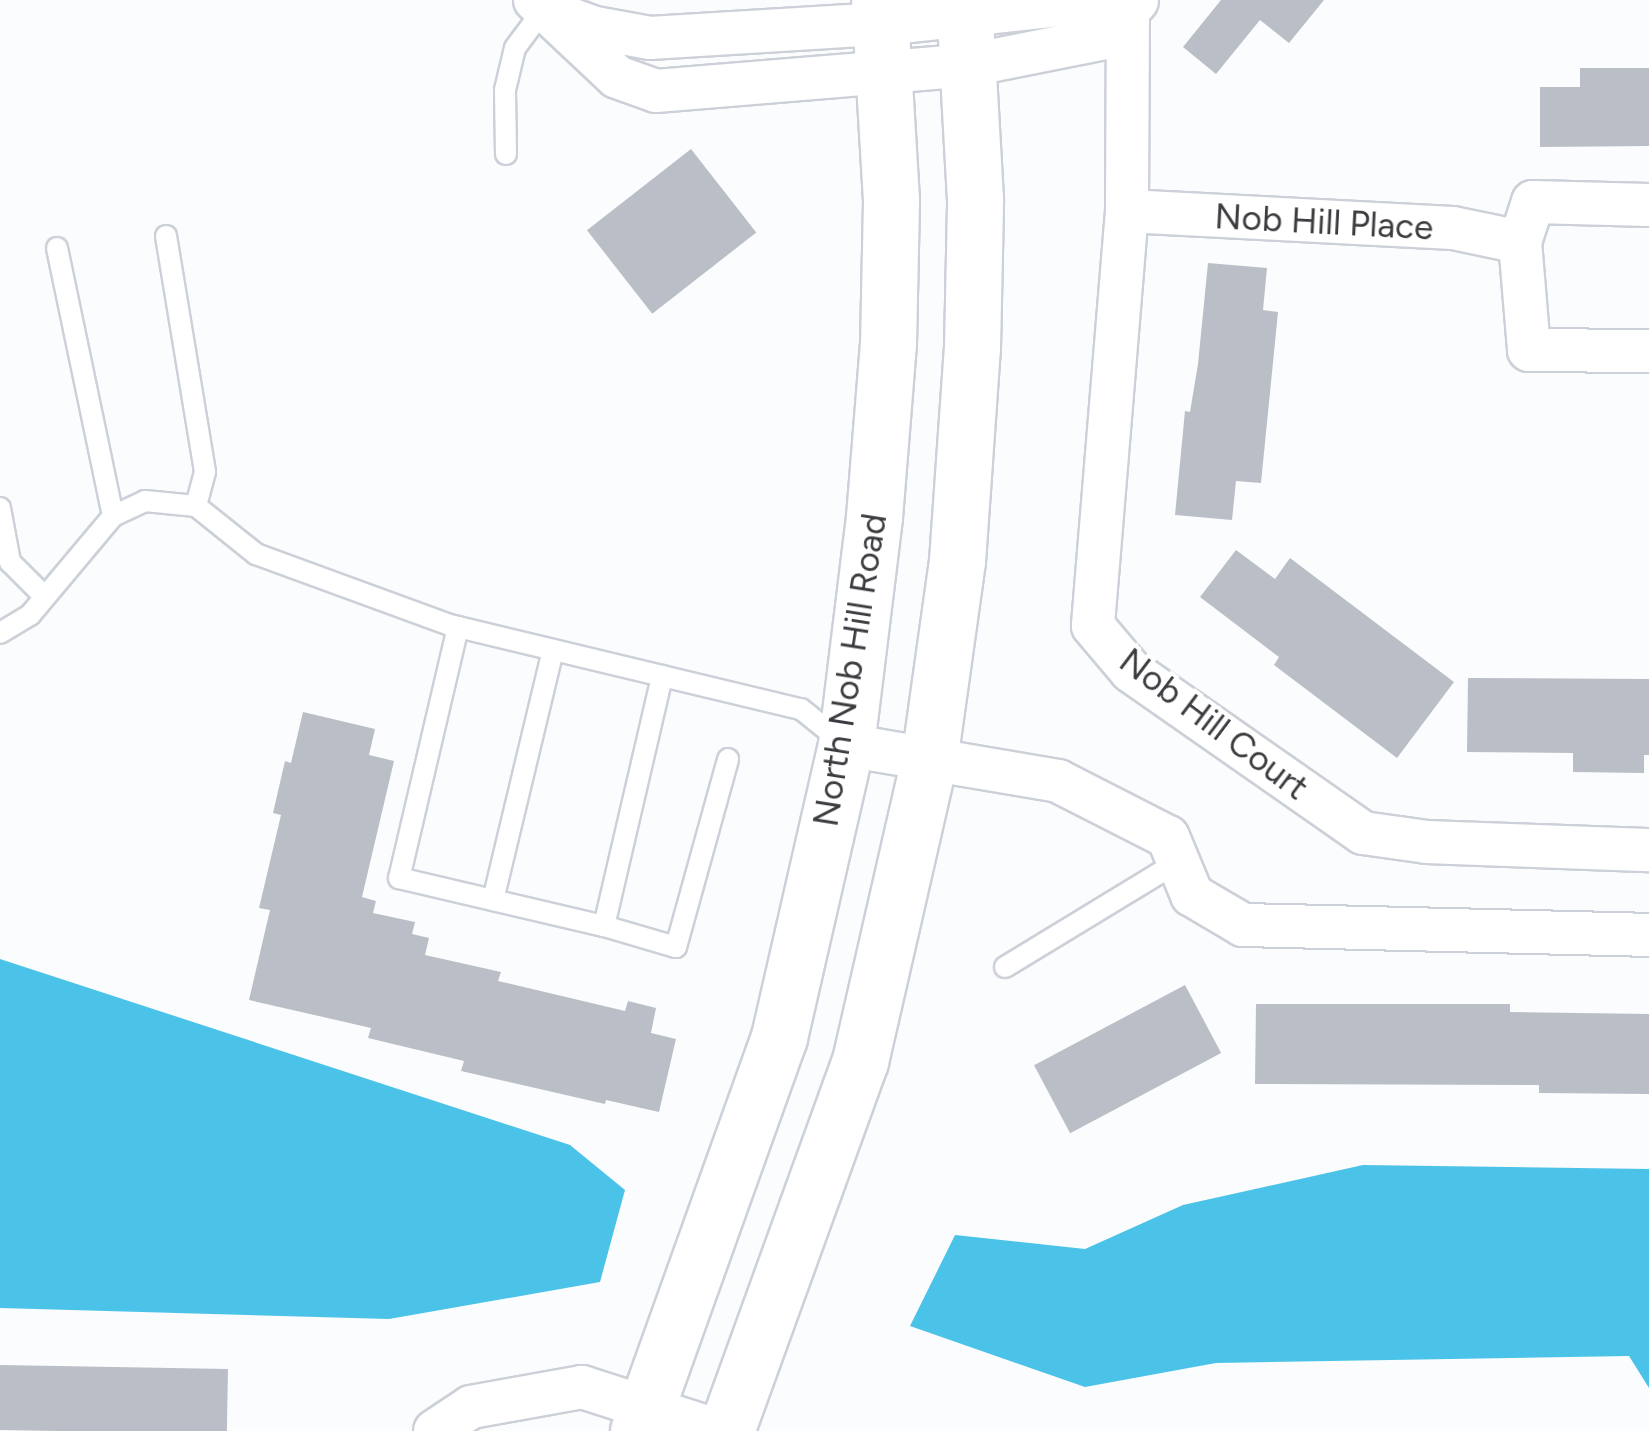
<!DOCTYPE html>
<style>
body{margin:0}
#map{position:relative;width:1649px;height:1431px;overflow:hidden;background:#fbfcfd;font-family:Figtree,sans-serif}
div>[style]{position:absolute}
.water>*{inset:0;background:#4bc3e9}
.building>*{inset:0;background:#babec6;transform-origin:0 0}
.roads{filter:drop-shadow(2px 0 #ccd0d8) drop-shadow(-2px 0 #ccd0d8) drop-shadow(0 2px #ccd0d8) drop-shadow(0 -2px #ccd0d8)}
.service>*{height:20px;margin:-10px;padding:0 10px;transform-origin:10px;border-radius:10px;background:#fff}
.minor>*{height:42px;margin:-21px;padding:0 21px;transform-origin:21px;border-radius:21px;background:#fff}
.secondary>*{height:55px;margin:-27.5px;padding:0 27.5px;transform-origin:27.5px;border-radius:27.5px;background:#fff}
span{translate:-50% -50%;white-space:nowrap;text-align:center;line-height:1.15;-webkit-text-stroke:8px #fff;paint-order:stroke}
.street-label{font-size:35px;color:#3a3c3f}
</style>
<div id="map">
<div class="water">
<div style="clip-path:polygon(0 959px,570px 1145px,625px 1190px,600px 1282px,389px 1319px,0 1308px)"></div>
<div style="clip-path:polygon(1363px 1165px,1649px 1169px,1649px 1388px,1629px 1356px,1216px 1363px,1085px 1387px,910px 1326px,955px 1235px,1085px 1249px,1183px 1205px)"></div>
</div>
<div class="building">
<div style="clip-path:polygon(1221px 0,1324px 0,1289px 43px,1260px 20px,1216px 74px,1183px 47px)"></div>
<div style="clip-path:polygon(1580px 68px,1649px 68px,1649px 146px,1540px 147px,1540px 87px,1580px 87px)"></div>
<div style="left:691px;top:149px;width:106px;height:132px;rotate:52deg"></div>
<div style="clip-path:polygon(1208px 263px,1267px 268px,1263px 310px,1278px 312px,1261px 483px,1236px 481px,1232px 520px,1175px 515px,1185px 411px,1190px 412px,1198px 364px)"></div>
<div style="clip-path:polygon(1236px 550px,1275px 579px,1290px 558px,1454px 682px,1397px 758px,1274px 665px,1279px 657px,1200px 597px)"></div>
<div style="clip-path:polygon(1468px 678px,1649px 679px,1649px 755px,1644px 755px,1644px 773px,1573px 772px,1573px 753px,1467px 752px)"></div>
<div style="clip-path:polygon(303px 712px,375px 729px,369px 755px,394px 761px,362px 897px,376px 901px,373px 913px,415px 922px,412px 934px,429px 938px,425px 955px,501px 972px,498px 981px,625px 1011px,628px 1001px,656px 1008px,651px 1033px,676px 1039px,659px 1112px,606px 1100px,605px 1104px,461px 1071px,464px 1061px,368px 1038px,371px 1028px,249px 1000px,270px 910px,259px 908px,281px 815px,273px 813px,285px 761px,291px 763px)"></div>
<div style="left:1185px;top:985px;width:77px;height:171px;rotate:62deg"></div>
<div style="clip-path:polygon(1256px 1004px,1510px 1004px,1510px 1012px,1649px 1014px,1649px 1094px,1539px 1093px,1539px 1085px,1255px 1084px)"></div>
<div style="left:0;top:1365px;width:228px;height:65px;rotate:1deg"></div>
</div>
<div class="roads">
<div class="service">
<div style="left:506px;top:154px;width:64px;rotate:-90.9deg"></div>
<div style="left:505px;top:90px;width:43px;rotate:-76.6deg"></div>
<div style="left:515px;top:48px;width:49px;rotate:-53.4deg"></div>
<div style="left:166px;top:236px;width:239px;rotate:80.6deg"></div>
<div style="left:205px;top:472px;width:35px;rotate:105deg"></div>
<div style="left:57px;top:248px;width:274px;rotate:78.2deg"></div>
<div style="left:0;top:508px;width:55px;rotate:79.5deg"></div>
<div style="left:10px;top:562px;width:49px;rotate:45deg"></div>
<div style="left:458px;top:627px;width:258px;rotate:103.2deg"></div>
<div style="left:399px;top:878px;width:211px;rotate:13.2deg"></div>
<div style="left:604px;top:926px;width:257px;rotate:-76.9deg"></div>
<div style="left:0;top:633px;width:35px;rotate:-31deg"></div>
<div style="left:30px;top:615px;width:129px;rotate:-50deg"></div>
<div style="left:113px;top:516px;width:35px;rotate:-25deg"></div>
<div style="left:145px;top:501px;width:51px;rotate:5.6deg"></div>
<div style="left:196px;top:506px;width:77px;rotate:38.7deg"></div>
<div style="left:256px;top:554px;width:207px;rotate:20.1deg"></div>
<div style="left:450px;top:625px;width:361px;rotate:13.5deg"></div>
<div style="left:801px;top:709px;width:53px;rotate:38.8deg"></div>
<div style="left:493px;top:900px;width:257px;rotate:-76.5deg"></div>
<div style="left:604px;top:926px;width:75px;rotate:16.3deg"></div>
<div style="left:676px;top:947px;width:195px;rotate:-74.5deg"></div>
<div style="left:1005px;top:967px;width:202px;rotate:-31.3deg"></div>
</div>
<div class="minor">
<div style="left:535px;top:0;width:112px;rotate:43.2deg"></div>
<div style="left:617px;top:77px;width:41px;rotate:19.7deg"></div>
<div style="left:656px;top:91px;width:315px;rotate:-4.7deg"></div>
<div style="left:970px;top:65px;width:133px;rotate:-11.3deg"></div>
<div style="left:1100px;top:39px;width:53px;rotate:-45.8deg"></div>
<div style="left:554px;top:13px;width:44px;rotate:20.1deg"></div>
<div style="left:595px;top:28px;width:56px;rotate:10.3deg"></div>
<div style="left:650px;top:38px;width:232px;rotate:-3.5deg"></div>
<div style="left:882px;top:24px;width:218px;rotate:-6.1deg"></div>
<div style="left:1099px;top:1px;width:31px;rotate:22deg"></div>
<div style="left:1128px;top:13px;width:198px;rotate:90.3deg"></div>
<div style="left:1127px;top:211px;width:416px;rotate:94.7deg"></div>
<div style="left:1093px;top:626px;width:59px;rotate:49.8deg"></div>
<div style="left:1131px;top:671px;width:283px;rotate:34.9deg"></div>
<div style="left:1363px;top:833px;width:65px;rotate:8deg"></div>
<div style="left:1427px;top:842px;width:222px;rotate:2.1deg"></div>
<div style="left:1649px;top:205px;width:116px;rotate:-178.5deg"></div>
<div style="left:1533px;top:202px;width:42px;rotate:108deg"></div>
<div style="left:1520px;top:242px;width:108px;rotate:85.2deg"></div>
<div style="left:1529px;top:350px;width:120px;rotate:0.5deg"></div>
<div style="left:1127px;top:211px;width:326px;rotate:3deg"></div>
<div style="left:1453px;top:228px;width:68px;rotate:11.8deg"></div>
<div style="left:846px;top:745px;width:215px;rotate:9.6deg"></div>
<div style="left:1058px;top:781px;width:123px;rotate:27deg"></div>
<div style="left:1168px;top:837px;width:63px;rotate:67.5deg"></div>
<div style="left:1192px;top:895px;width:59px;rotate:30.5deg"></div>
<div style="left:1243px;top:925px;width:406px;rotate:1.4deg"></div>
<div style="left:435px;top:1431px;width:43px;rotate:-33.7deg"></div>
<div style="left:471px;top:1407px;width:113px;rotate:-10.2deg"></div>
<div style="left:582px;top:1387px;width:144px;rotate:17.8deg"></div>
</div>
<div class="secondary">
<div style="left:638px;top:1431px;width:418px;rotate:-70.3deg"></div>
<div style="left:779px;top:1037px;width:300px;rotate:-77.1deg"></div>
<div style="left:846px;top:745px;width:230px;rotate:-83deg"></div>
<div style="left:874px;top:517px;width:174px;rotate:-85.4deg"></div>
<div style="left:888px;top:344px;width:144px;rotate:-88.8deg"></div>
<div style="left:891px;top:200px;width:200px;rotate:-93.4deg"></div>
<div style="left:726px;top:1431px;width:394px;rotate:-70.1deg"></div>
<div style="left:860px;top:1061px;width:309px;rotate:-77.1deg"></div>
<div style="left:929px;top:760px;width:201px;rotate:-82deg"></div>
<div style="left:957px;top:561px;width:214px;rotate:-86deg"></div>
<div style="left:972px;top:348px;width:149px;rotate:-88.8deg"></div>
<div style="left:975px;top:199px;width:199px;rotate:-93.2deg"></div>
</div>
</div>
<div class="street-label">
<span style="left:1324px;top:222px;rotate:3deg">Nob Hill Place</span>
<span style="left:850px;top:670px;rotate:-81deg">North Nob Hill Road</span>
<span style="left:1214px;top:724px;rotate:37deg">Nob Hill Court</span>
</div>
</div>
